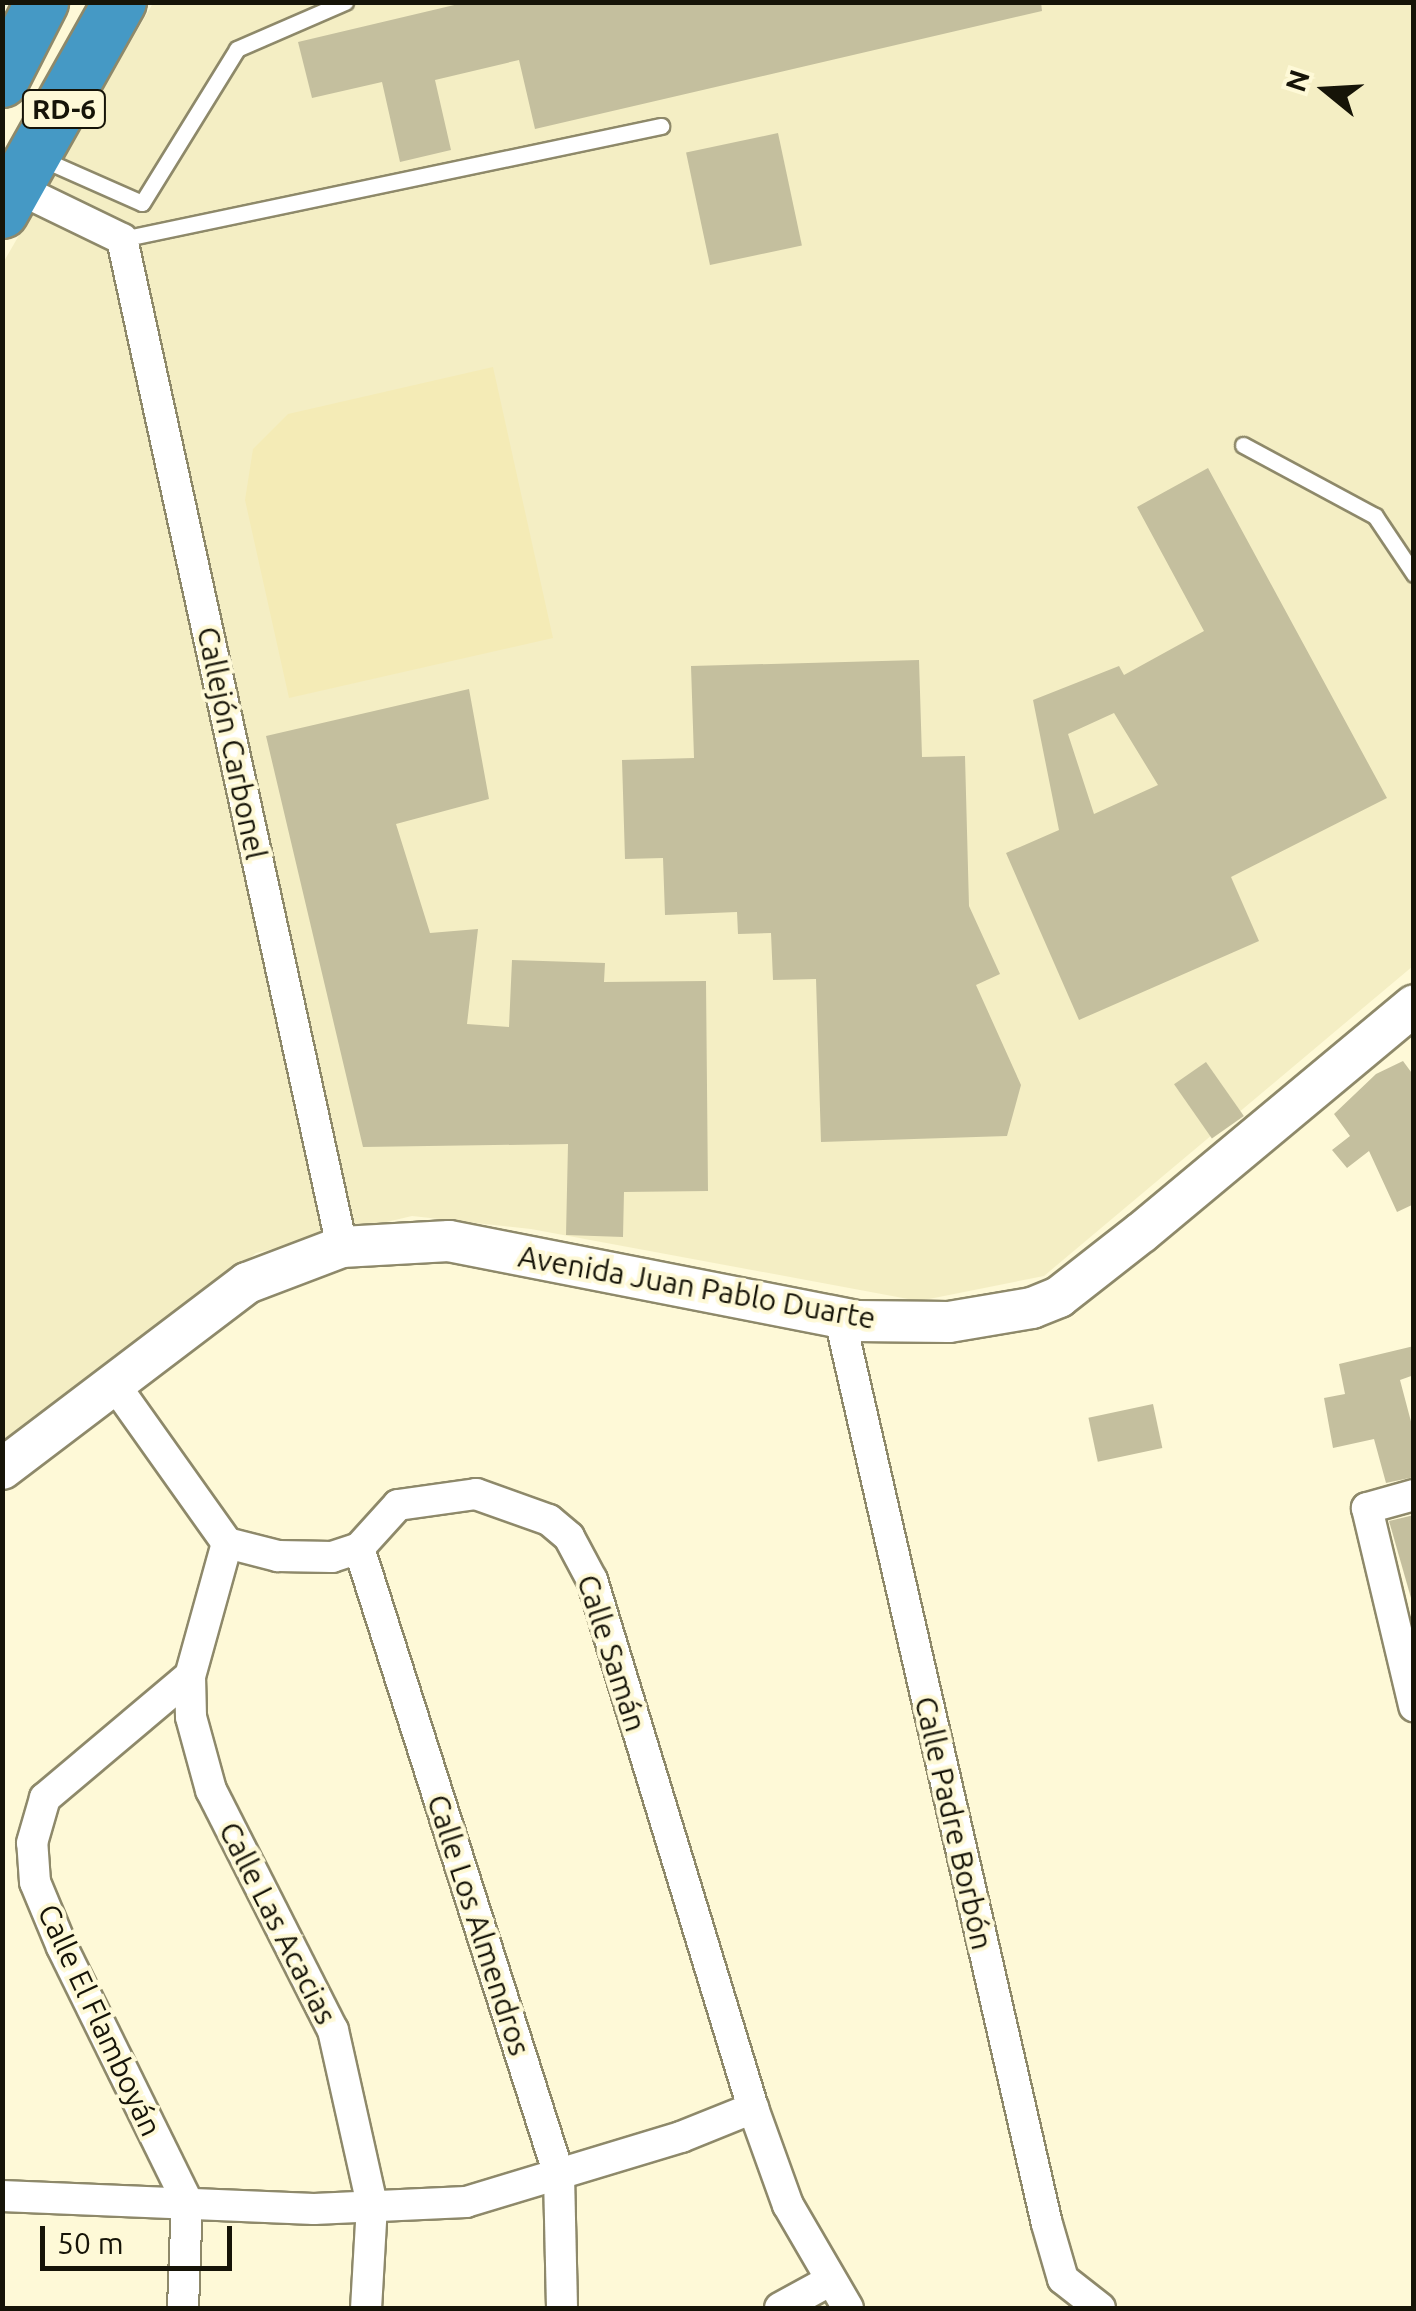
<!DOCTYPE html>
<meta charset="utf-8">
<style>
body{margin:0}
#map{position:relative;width:1416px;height:2311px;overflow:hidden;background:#fef9d7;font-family:Ubuntu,sans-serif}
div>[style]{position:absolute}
.built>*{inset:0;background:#f4eec4}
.green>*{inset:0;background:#f4ebb6}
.building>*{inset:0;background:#c4bf9e;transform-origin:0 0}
.roads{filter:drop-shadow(2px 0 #8e896a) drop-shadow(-2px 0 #8e896a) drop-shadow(0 2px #8e896a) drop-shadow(0 -2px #8e896a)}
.lane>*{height:15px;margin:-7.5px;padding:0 7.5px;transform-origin:7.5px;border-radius:7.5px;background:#fff}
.street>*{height:30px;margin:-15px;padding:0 15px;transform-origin:15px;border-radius:15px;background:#fff}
.secondary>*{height:40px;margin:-20px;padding:0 20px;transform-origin:20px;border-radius:20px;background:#fff}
.highway>*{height:52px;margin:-26px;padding:0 26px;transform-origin:26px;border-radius:26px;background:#4599c5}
span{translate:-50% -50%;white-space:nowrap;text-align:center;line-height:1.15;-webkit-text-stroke:8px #fef9d7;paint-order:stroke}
.shield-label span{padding:2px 8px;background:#fef9d7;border:2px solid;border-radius:8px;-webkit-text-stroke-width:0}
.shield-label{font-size:28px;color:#161408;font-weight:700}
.street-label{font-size:30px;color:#161408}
.frame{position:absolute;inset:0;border:5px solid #161408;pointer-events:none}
.north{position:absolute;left:1276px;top:40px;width:100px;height:100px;-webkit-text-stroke:8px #fef9d7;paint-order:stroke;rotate:288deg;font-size:28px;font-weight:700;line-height:40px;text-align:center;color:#161408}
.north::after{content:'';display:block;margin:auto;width:35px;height:45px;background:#161408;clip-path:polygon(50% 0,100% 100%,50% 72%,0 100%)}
.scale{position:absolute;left:40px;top:2226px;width:192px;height:45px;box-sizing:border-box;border:5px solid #161408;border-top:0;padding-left:12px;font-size:30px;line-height:35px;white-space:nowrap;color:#161408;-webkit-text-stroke:8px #fef9d7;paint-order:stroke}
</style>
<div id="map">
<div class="built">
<div style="clip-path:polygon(153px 3px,1413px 3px,1413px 966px,1044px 1276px,919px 1301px,531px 1229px,412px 1216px,256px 1253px,3px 1456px,3px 263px)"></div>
</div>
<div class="green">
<div style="clip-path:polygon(493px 367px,553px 638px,289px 698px,245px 500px,253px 449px,288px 414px)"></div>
</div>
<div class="building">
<div style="clip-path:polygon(467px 2px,1041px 2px,1042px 11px,535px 129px,519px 60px,435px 80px,451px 150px,400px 162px,382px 82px,312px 98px,298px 42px)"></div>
<div style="left:778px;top:133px;width:115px;height:94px;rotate:78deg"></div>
<div style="clip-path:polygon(evenodd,1208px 468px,1387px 798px,1231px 877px,1259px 941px,1079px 1020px,1006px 853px,1059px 830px,1033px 700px,1119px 666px,1124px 675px,1204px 631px,1137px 507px,1208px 468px,1114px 713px,1158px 785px,1094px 814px,1068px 734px,1114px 713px)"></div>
<div style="clip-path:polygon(919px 660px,922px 757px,965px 756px,969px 906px,1000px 974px,976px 985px,1021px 1085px,1007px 1136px,821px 1142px,816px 979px,773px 980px,771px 933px,738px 934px,737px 912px,665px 915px,663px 858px,625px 859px,622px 760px,694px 758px,691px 666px)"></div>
<div style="clip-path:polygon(469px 689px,489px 799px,396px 824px,430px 933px,478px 929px,467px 1024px,509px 1027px,512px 960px,605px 963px,604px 982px,706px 981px,708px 1191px,624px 1192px,623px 1237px,566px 1235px,568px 1144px,363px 1147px,266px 736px)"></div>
<div style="clip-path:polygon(1403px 1061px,1414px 1076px,1414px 1204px,1397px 1212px,1369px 1151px,1347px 1168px,1332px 1150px,1350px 1136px,1334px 1114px,1376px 1074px)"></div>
<div style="left:1206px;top:1062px;width:66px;height:39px;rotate:55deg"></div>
<div style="clip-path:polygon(1414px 1346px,1414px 1375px,1400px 1380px,1414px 1433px,1414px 1477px,1386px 1483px,1374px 1439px,1333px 1448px,1324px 1398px,1345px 1394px,1339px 1364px)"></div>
<div style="left:1153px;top:1404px;width:45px;height:66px;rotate:78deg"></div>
<div style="clip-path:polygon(1414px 1515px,1414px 1598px,1411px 1598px,1389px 1521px)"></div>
</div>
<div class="roads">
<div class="lane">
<div style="left:40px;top:158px;width:111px;rotate:23.8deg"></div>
<div style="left:142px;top:203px;width:181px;rotate:-58.3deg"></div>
<div style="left:237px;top:49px;width:118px;rotate:-23.5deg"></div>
<div style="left:122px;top:239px;width:551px;rotate:-11.84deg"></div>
<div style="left:1243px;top:445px;width:150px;rotate:28.3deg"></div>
<div style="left:1375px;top:516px;width:70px;rotate:56.1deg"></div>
</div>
<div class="street">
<div style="left:17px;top:188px;width:117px;rotate:25.9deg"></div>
<div style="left:122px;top:239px;width:1032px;rotate:77.69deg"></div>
<div style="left:840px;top:1319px;width:928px;rotate:77.12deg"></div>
<div style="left:1047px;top:2224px;width:57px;rotate:73.8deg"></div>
<div style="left:1063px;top:2279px;width:47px;rotate:38.1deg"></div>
<div style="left:112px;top:1381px;width:199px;rotate:54.6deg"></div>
<div style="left:227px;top:1543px;width:53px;rotate:14.3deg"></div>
<div style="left:278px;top:1556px;width:54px;rotate:1.1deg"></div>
<div style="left:332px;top:1557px;width:28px;rotate:-18deg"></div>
<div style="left:359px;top:1548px;width:58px;rotate:-47.8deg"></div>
<div style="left:398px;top:1505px;width:79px;rotate:-8deg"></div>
<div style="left:476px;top:1494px;width:77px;rotate:19.6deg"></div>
<div style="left:549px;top:1520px;width:26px;rotate:40deg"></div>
<div style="left:569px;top:1537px;width:49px;rotate:61.9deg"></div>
<div style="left:592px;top:1580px;width:552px;rotate:73.04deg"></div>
<div style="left:753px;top:2108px;width:103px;rotate:70.2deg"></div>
<div style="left:788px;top:2205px;width:119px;rotate:59.8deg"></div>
<div style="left:1414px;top:1495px;width:49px;rotate:164.5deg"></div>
<div style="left:1367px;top:1508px;width:204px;rotate:76.6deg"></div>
<div style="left:227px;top:1543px;width:138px;rotate:105.5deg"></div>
<div style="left:190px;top:1676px;width:41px;rotate:88.6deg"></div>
<div style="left:191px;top:1717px;width:76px;rotate:74.7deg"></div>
<div style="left:211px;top:1790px;width:269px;rotate:63.1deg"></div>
<div style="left:333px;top:2030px;width:179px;rotate:77.4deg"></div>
<div style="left:372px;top:2205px;width:103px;rotate:93.3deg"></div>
<div style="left:359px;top:1548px;width:658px;rotate:72.31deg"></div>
<div style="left:559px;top:2175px;width:133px;rotate:88.7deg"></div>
<div style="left:2px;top:2196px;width:312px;rotate:2.4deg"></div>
<div style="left:314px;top:2209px;width:152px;rotate:-2.6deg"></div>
<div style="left:466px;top:2202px;width:225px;rotate:-16.8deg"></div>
<div style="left:681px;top:2137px;width:78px;rotate:-21.9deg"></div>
<div style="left:183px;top:2308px;width:107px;rotate:-87.9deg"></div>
<div style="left:187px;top:2201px;width:283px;rotate:-116.2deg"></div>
<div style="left:62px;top:1947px;width:70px;rotate:-112.6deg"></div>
<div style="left:35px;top:1882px;width:39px;rotate:-94deg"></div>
<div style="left:32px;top:1843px;width:47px;rotate:-73.9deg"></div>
<div style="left:45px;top:1798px;width:189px;rotate:-40.1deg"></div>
<div style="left:780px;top:2308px;width:58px;rotate:-28.8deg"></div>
</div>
<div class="secondary">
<div style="left:2px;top:1469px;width:308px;rotate:-37.2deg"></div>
<div style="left:247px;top:1283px;width:102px;rotate:-20.8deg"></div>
<div style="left:342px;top:1247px;width:107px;rotate:-3.2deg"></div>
<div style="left:449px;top:1241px;width:415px;rotate:11.1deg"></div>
<div style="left:856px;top:1321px;width:93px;rotate:0.6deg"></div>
<div style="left:949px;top:1322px;width:84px;rotate:-9.6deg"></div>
<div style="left:1032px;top:1308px;width:29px;rotate:-22deg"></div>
<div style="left:1059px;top:1297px;width:105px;rotate:-38.1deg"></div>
<div style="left:1142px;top:1232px;width:354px;rotate:-39.8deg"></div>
</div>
<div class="highway">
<div style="left:2px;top:81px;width:89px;rotate:-63.1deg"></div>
<div style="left:2px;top:212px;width:241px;rotate:-60.7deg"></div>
</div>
</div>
<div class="shield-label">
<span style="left:64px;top:109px">RD-6</span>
</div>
<div class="street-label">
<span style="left:232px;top:743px;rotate:78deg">Callejón Carbonel</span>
<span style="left:697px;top:1287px;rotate:10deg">Avenida Juan Pablo Duarte</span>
<span style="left:612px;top:1653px;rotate:72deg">Calle Samán</span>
<span style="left:954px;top:1823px;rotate:77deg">Calle Padre Borbón</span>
<span style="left:278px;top:1923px;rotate:63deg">Calle Las Acacias</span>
<span style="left:479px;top:1925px;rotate:72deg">Calle Los Almendros</span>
<span style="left:100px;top:2020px;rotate:65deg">Calle El Flamboyán</span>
</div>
<div class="frame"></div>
<div class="north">N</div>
<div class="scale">50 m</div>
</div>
